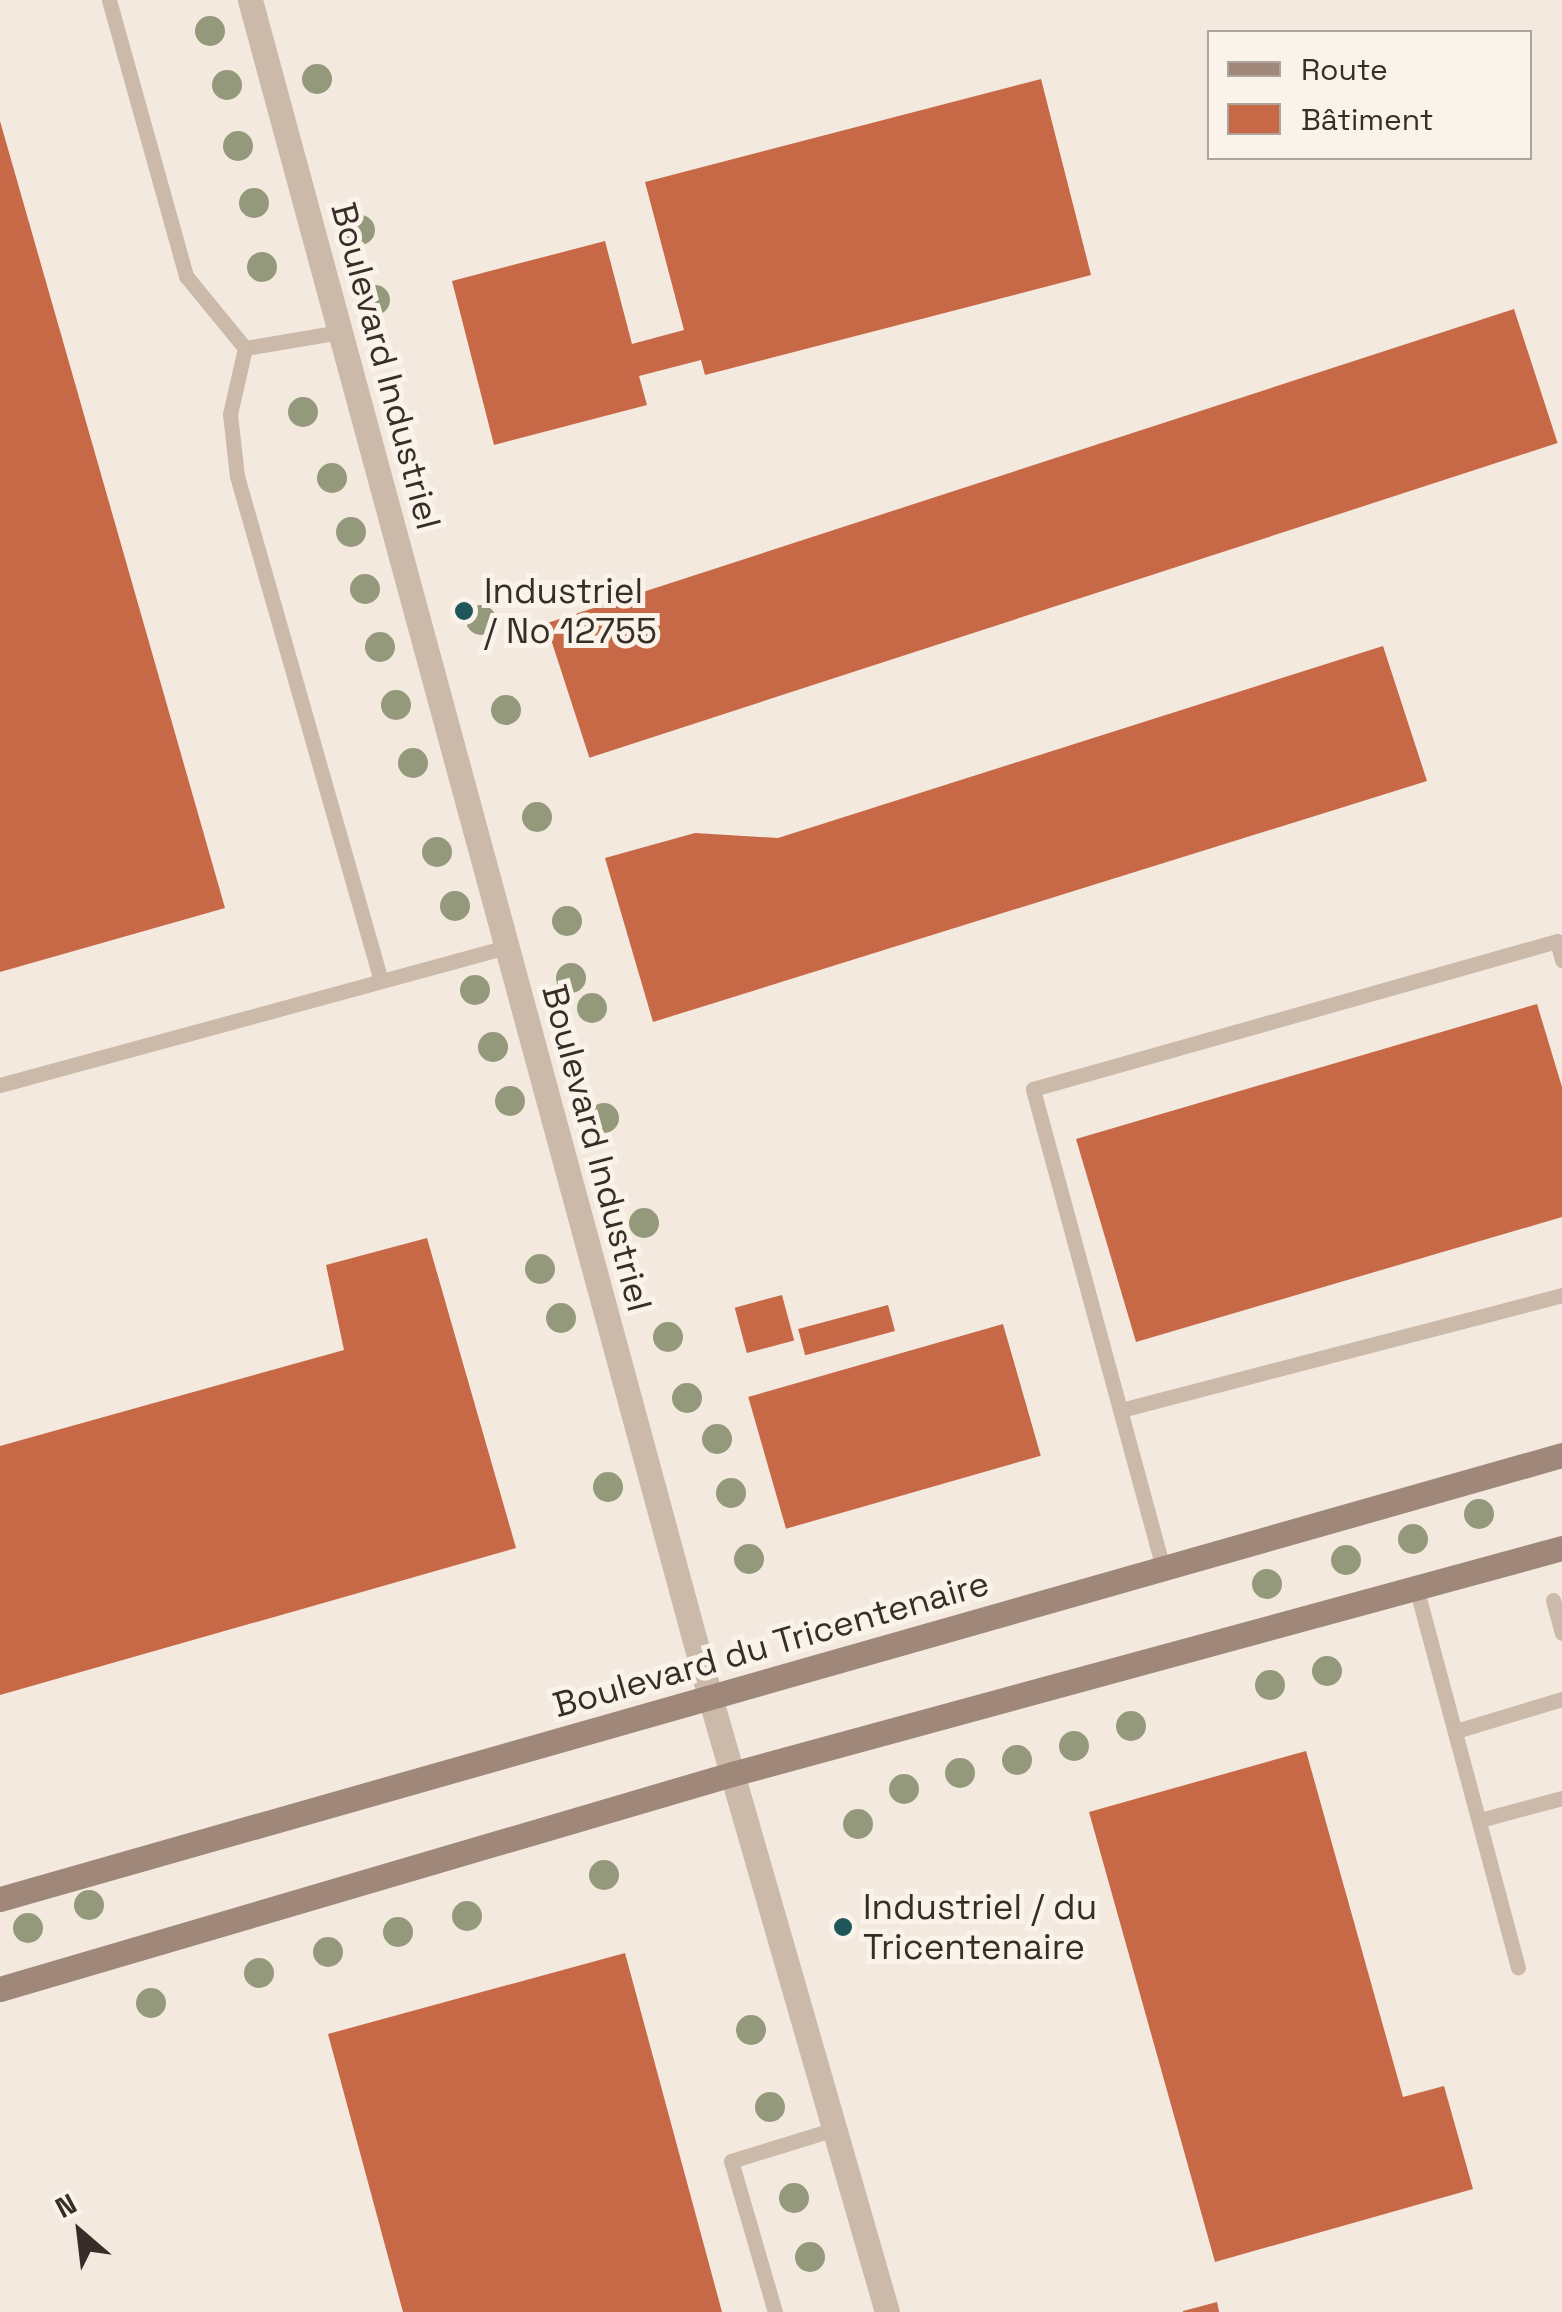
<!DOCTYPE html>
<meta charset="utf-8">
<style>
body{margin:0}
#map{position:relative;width:1562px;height:2312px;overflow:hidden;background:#f3e9de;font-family:"Space Grotesk",sans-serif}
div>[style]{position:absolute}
.building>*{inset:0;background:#c76847;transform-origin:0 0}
.lane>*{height:15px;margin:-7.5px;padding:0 7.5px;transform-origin:7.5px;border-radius:7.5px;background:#cbb9a9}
.street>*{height:25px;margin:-12.5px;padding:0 12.5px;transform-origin:12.5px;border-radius:12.5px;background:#cbb9a9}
.secondary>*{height:25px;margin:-12.5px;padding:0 12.5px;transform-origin:12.5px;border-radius:12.5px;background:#9f887a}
.trees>*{width:30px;height:30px;margin:-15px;border-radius:50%;background:#94997c}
.dots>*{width:28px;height:28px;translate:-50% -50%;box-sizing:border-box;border:5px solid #faf3ea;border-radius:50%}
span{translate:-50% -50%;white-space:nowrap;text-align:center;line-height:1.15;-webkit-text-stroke:10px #faf3ea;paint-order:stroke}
.street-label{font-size:35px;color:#382e29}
.poi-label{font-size:35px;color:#382e29}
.left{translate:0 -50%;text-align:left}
.legend{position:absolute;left:1207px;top:30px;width:325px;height:130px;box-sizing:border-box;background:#faf3ea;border:2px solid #aca49d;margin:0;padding:12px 18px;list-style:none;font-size:30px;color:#382e29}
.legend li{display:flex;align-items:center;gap:20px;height:50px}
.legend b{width:50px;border:2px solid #aca49d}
.north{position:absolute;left:30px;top:2182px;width:100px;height:100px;-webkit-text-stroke:8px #faf3ea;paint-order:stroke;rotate:332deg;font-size:28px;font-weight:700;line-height:40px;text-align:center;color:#382e29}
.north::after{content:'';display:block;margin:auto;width:35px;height:45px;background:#382e29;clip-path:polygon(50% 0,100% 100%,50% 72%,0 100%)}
</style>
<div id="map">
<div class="building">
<div style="clip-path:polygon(1041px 79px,1091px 275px,705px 375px,701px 360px,639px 376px,647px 405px,494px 445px,452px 281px,605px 241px,632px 344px,684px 330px,645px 182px)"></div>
<div style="clip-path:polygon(0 121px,225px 908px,0 972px)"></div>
<div style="left:1514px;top:309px;width:141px;height:1018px;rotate:72deg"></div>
<div style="clip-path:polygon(1383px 646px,1427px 781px,653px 1022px,605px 858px,695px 833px,778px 838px)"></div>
<div style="clip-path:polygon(1537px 1004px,1562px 1087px,1562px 1217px,1136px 1342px,1076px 1139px)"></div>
<div style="clip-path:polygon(427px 1238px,516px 1548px,0 1695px,0 1446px,344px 1350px,326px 1265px)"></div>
<div style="left:782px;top:1295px;width:47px;height:49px;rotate:75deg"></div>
<div style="left:888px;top:1305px;width:27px;height:93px;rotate:75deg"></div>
<div style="left:1003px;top:1324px;width:137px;height:265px;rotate:74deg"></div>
<div style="clip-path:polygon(1306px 1751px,1403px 2097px,1444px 2086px,1473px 2189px,1215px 2262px,1089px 1812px)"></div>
<div style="clip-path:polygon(625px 1953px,722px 2312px,403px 2312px,328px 2034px)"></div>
<div style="clip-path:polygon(1217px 2302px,1219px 2312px,1183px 2312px,1183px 2311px)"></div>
</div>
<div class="lane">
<div style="left:109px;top:0;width:287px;rotate:74.4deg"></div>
<div style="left:186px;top:276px;width:93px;rotate:50.7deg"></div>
<div style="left:340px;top:332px;width:96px;rotate:170.4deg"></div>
<div style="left:245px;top:348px;width:68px;rotate:102.8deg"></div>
<div style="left:230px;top:414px;width:62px;rotate:83.6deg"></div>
<div style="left:237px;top:476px;width:525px;rotate:74.08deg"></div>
<div style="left:0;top:1085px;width:525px;rotate:-15.23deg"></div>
<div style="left:1121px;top:1410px;width:456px;rotate:-14.6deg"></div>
<div style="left:1163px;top:1568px;width:496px;rotate:-105.2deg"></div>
<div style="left:1033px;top:1089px;width:544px;rotate:-15.77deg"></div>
<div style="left:1557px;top:941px;width:20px;rotate:75deg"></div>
<div style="left:1416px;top:1587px;width:394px;rotate:75deg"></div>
<div style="left:1553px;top:1600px;width:34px;rotate:75deg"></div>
<div style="left:1456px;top:1731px;width:111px;rotate:-16.8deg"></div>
<div style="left:1480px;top:1820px;width:85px;rotate:-15deg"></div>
<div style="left:775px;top:2312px;width:157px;rotate:-106.2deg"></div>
<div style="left:731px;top:2161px;width:109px;rotate:-17.1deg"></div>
</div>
<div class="street">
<div style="left:250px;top:0;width:1758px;rotate:74.83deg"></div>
<div style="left:710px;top:1697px;width:640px;rotate:73.94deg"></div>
</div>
<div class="secondary">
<div style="left:0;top:1899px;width:1624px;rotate:-15.87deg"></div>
<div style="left:0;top:1989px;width:763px;rotate:-16.37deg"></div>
<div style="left:732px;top:1774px;width:860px;rotate:-15.23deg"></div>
</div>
<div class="trees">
<div style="left:210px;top:31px"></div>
<div style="left:317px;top:79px"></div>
<div style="left:227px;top:85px"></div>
<div style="left:238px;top:146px"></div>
<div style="left:254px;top:203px"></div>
<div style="left:360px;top:230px"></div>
<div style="left:262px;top:267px"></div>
<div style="left:375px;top:300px"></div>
<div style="left:303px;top:412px"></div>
<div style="left:332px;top:478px"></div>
<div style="left:351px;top:532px"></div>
<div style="left:365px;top:589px"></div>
<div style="left:481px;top:620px"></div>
<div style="left:380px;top:647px"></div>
<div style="left:396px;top:705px"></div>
<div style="left:506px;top:710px"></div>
<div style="left:413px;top:763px"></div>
<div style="left:537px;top:817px"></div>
<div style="left:437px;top:852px"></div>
<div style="left:455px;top:906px"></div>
<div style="left:567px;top:921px"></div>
<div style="left:571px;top:978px"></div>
<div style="left:475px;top:990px"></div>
<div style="left:592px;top:1008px"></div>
<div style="left:493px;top:1047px"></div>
<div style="left:510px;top:1101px"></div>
<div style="left:604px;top:1118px"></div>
<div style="left:644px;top:1223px"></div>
<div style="left:540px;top:1269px"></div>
<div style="left:561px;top:1318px"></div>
<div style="left:668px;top:1337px"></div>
<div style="left:687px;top:1398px"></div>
<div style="left:717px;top:1439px"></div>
<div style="left:608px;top:1487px"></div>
<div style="left:731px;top:1493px"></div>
<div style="left:1479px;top:1514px"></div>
<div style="left:1413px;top:1539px"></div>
<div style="left:749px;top:1559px"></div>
<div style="left:1346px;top:1560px"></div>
<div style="left:1267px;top:1584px"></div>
<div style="left:1327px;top:1671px"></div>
<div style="left:1270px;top:1685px"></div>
<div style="left:1131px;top:1726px"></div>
<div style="left:1074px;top:1746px"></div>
<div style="left:1017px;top:1760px"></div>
<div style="left:960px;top:1773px"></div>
<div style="left:904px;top:1789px"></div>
<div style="left:858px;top:1824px"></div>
<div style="left:604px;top:1875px"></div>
<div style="left:89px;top:1905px"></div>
<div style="left:467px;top:1916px"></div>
<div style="left:28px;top:1928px"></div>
<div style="left:398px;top:1932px"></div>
<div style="left:328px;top:1952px"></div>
<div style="left:259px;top:1973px"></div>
<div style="left:151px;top:2003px"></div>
<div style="left:751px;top:2030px"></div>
<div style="left:770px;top:2107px"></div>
<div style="left:794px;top:2198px"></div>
<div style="left:810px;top:2257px"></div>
</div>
<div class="dots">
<div style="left:464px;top:611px;background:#1e565b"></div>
<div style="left:843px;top:1927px;background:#1e565b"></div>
</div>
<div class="street-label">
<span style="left:386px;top:366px;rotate:75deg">Boulevard Industriel</span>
<span style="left:597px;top:1148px;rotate:75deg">Boulevard Industriel</span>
<span style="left:771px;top:1644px;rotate:-16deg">Boulevard du Tricentenaire</span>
</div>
<div class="poi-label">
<span class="left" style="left:484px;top:611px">Industriel<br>/ No 12755</span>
<span class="left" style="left:863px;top:1927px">Industriel / du<br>Tricentenaire</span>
</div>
<ul class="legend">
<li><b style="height:12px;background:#9f887a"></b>Route</li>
<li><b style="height:28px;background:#c76847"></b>Bâtiment</li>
</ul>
<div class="north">N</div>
</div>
